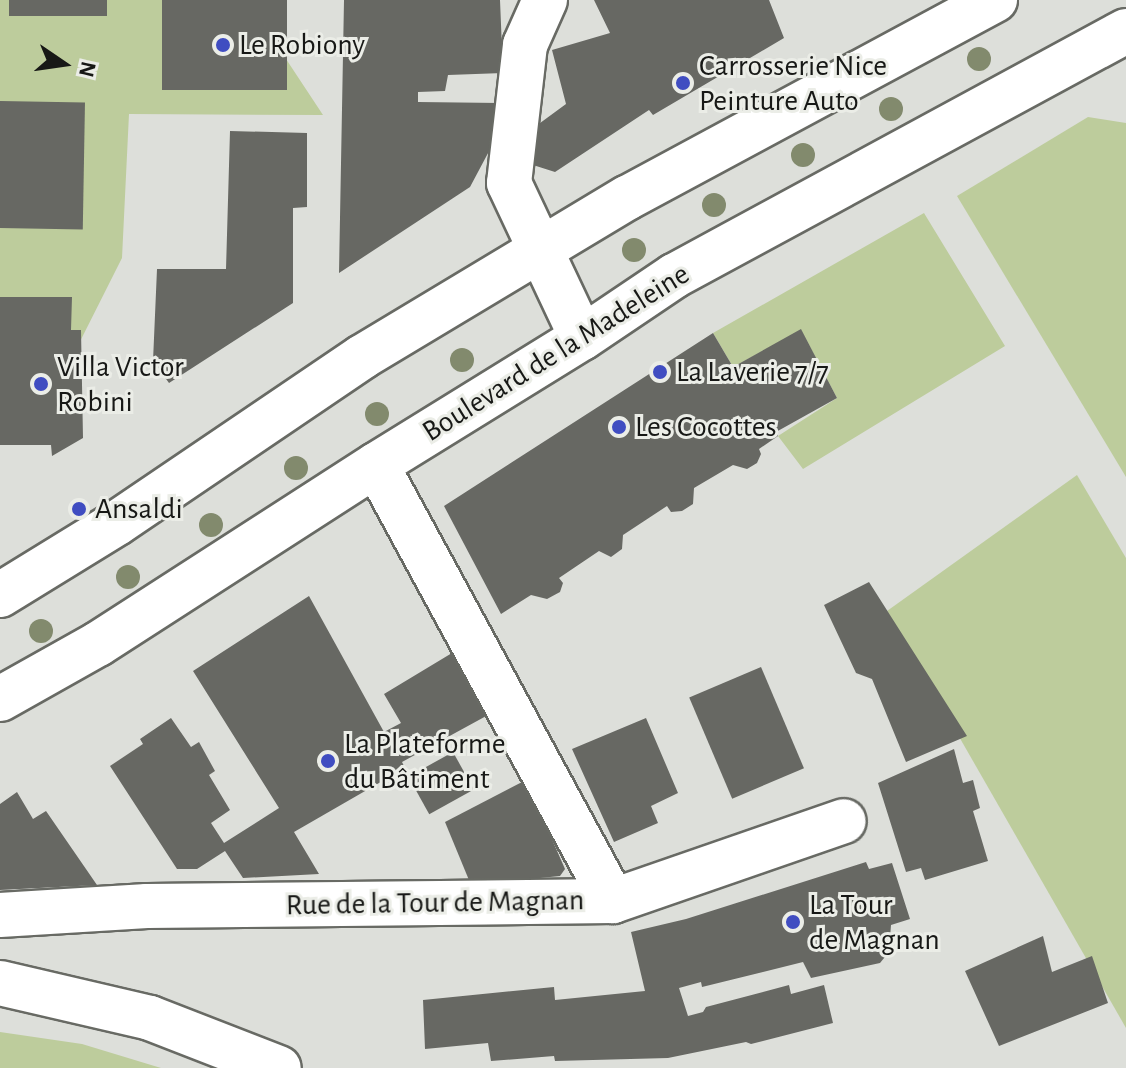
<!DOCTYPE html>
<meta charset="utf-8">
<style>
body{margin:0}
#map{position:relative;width:1126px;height:1068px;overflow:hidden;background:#dddfda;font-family:"Alegreya Sans",sans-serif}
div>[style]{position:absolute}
.green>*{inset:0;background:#bdcc9c}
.building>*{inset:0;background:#676863;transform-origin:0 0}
.roads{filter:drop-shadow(2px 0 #686a64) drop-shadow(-2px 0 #686a64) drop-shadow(0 2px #686a64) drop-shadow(0 -2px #686a64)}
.minor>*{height:44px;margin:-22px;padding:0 22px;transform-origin:22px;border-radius:22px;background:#fff}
.trees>*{width:24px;height:24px;margin:-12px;border-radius:50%;background:#828a6d}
.dots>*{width:22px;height:22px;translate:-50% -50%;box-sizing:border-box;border:4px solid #ebede7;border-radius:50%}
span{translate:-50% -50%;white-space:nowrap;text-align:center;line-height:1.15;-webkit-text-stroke:6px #ebede7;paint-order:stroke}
.poi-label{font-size:30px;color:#171816}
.left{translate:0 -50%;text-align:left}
.street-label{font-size:30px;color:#171816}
.north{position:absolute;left:24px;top:24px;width:80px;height:80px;-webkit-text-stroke:6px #ebede7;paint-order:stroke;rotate:103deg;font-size:22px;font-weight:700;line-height:32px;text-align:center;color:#171816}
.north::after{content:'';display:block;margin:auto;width:28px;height:36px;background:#171816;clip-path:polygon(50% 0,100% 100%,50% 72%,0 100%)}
</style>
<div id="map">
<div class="green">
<div style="clip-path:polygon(0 0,247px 0,323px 115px,129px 114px,122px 258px,44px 413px,0 420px)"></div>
<div style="clip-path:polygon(1088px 117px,1126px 123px,1126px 477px,957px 196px)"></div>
<div style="clip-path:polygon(924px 213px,1005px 346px,803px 469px,778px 436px,837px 398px,801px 330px,733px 367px,713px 333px)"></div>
<div style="clip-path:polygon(1077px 475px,1126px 558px,1126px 1028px,887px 611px)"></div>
<div style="clip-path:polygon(0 1032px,82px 1044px,161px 1068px,0 1068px)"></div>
</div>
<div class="building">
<div style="left:9px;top:0;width:98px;height:16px"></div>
<div style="left:162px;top:0;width:125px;height:90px"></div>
<div style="clip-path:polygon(344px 0,500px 0,503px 73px,448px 75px,445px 91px,418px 92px,418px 102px,500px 103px,495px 140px,470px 187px,339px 273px)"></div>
<div style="clip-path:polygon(594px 0,769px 0,784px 38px,653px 115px,649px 110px,555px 172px,533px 165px,536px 126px,566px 104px,552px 50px,610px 33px)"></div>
<div style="left:0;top:101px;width:85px;height:127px;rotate:1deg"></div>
<div style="clip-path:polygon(230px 131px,307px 133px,307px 207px,293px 208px,293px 303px,169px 383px,153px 361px,157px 269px,226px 269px)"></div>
<div style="clip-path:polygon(0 297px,72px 297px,71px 330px,81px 330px,83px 438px,52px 456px,51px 445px,0 445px)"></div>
<div style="clip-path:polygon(801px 329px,837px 398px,776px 432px,778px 436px,759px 449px,761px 454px,757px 463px,747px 469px,733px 465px,694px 488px,693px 504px,682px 511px,671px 512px,667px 506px,623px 535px,622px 549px,611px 557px,599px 551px,559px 578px,563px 583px,560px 592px,547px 599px,531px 595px,501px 614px,444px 506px,713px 333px,733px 367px)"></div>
<div style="clip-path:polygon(869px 582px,967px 736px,906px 762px,872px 679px,856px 673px,824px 605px)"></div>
<div style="clip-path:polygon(309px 596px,384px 732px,401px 723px,384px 694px,452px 653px,466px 678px,478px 671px,499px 709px,402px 762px,405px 768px,294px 832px,319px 874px,243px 878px,225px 851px,197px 869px,177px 869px,110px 766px,143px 744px,140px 739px,171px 718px,191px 747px,199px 742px,215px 771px,209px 775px,230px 810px,211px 823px,224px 843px,279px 808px,193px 671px)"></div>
<div style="left:761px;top:667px;width:110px;height:78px;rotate:67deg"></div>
<div style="clip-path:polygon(646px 718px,678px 793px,651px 806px,658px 823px,614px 842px,572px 749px)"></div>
<div style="clip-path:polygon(954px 749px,963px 783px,973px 780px,980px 808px,973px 811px,988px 861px,925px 880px,921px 868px,906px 872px,878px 783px)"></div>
<div style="left:453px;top:752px;width:43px;height:51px;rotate:61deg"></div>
<div style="clip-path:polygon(526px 780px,565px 869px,560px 876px,471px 885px,445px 822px)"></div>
<div style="clip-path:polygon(17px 792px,33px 819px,46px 811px,97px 885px,0 890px,0 804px)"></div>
<div style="clip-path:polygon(866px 862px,869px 869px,892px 863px,910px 919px,891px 925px,889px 952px,880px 963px,811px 978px,803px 962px,702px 987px,701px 982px,679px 988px,688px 1016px,703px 1012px,706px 1007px,789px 985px,791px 994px,824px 985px,833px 1023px,751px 1044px,746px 1042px,668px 1058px,555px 1061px,554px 1056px,491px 1061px,488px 1043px,425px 1049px,423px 1000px,554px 987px,555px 1000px,645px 991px,631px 932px,686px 919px)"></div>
<div style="clip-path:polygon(1043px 936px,1052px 972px,1092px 956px,1108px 1003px,999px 1046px,965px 971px)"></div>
</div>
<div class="roads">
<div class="minor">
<div style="left:545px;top:0;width:49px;rotate:114deg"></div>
<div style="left:525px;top:45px;width:139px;rotate:96.6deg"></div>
<div style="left:509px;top:183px;width:171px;rotate:64.8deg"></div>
<div style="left:0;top:595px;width:137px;rotate:-31.6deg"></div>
<div style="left:117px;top:523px;width:296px;rotate:-34.1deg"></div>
<div style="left:362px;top:357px;width:309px;rotate:-31deg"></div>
<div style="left:627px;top:198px;width:418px;rotate:-28.3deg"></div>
<div style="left:0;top:699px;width:112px;rotate:-29.3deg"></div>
<div style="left:98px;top:644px;width:331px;rotate:-32.8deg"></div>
<div style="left:376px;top:465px;width:242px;rotate:-31.7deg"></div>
<div style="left:582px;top:338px;width:111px;rotate:-34deg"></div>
<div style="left:674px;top:276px;width:514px;rotate:-28.46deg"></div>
<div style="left:613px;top:901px;width:244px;rotate:-19.1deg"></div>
<div style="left:0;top:915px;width:147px;rotate:-3.5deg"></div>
<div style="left:147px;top:906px;width:466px;rotate:-0.6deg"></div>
<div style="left:613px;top:901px;width:496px;rotate:-118.5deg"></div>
<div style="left:0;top:983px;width:154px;rotate:13.1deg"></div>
<div style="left:150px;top:1018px;width:138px;rotate:21.2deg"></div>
</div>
</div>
<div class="trees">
<div style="left:979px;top:59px"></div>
<div style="left:891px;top:109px"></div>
<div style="left:803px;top:155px"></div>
<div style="left:714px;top:205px"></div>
<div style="left:634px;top:250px"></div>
<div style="left:462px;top:360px"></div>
<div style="left:377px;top:414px"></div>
<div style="left:296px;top:468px"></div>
<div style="left:211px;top:525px"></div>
<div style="left:128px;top:577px"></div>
<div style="left:41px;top:631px"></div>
</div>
<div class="dots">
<div style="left:223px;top:45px;background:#404dc1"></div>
<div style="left:683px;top:83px;background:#404dc1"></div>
<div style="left:660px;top:372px;background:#404dc1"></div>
<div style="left:41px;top:384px;background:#404dc1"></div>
<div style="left:619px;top:427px;background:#404dc1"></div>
<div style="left:79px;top:509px;background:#404dc1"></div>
<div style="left:328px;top:761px;background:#404dc1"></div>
<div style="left:793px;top:922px;background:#404dc1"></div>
</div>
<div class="poi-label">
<span class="left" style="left:239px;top:45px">Le Robiony</span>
<span class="left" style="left:699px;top:83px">Carrosserie Nice<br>Peinture Auto</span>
<span class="left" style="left:57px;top:384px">Villa Victor<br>Robini</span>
<span class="left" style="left:676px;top:372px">La Laverie 7/7</span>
<span class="left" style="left:635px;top:427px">Les Cocottes</span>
<span class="left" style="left:95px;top:509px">Ansaldi</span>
<span class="left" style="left:344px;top:761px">La Plateforme<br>du Bâtiment</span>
<span class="left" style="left:809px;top:922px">La Tour<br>de Magnan</span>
</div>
<div class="street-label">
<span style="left:556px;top:353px;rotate:-32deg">Boulevard de la Madeleine</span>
<span style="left:435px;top:903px;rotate:-1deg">Rue de la Tour de Magnan</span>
</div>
<div class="north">N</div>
</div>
